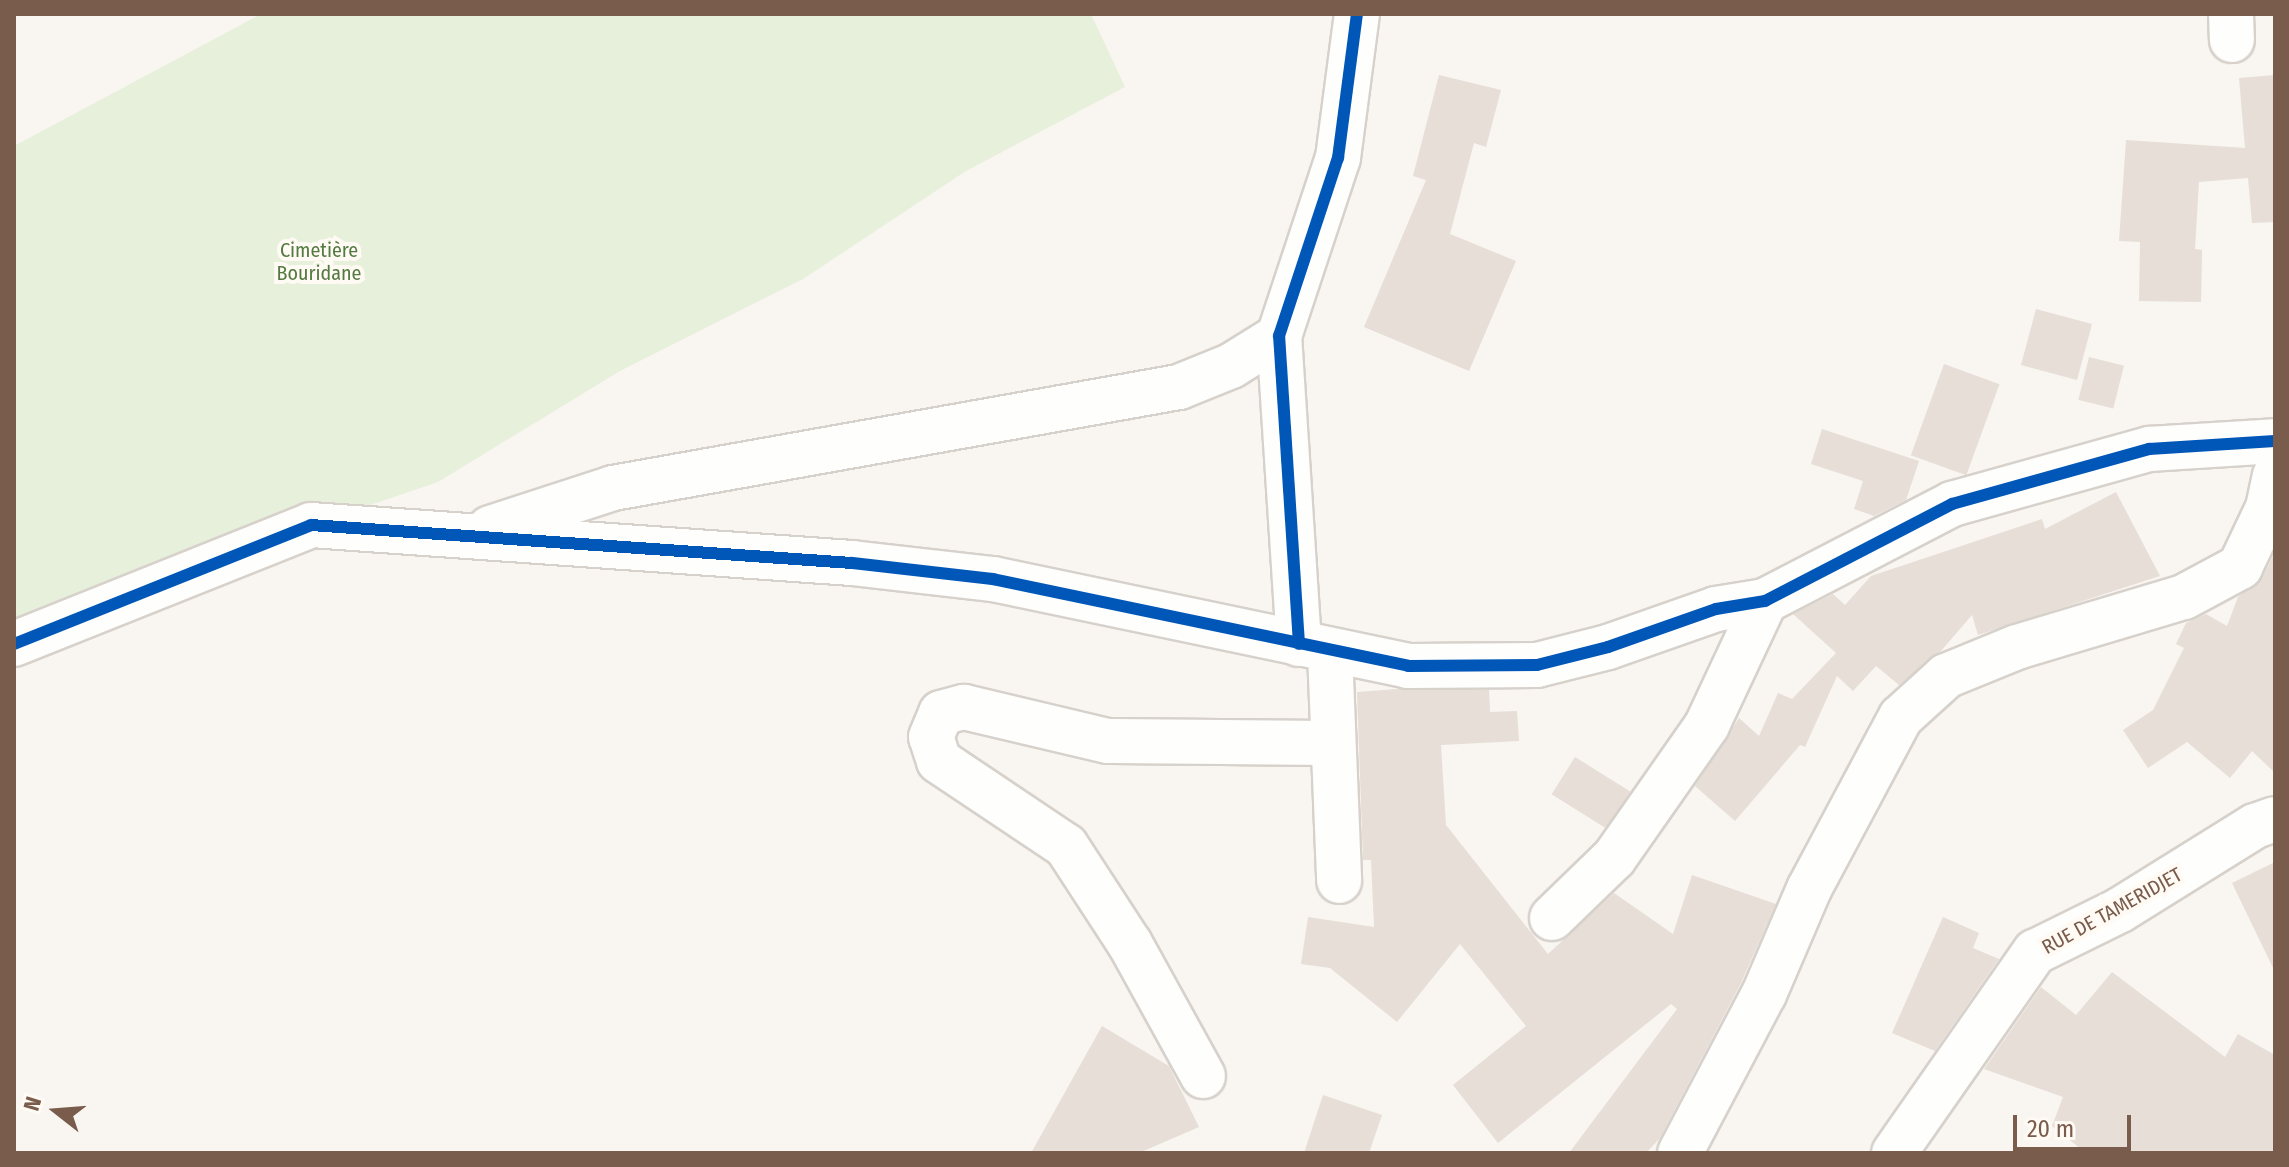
<!DOCTYPE html>
<meta charset="utf-8">
<style>
body{margin:0}
#map{position:relative;width:2289px;height:1167px;overflow:hidden;background:#f9f5f0;font-family:"Fira Sans Condensed",sans-serif}
div>[style]{position:absolute}
.green>*{inset:0;background:#e7f0db}
.building>*{inset:0;background:#e6ded7;transform-origin:0 0}
.roads{filter:drop-shadow(2px 0 #d7d1cb) drop-shadow(-2px 0 #d7d1cb) drop-shadow(0 2px #d7d1cb) drop-shadow(0 -2px #d7d1cb)}
.minor>*{height:44px;margin:-22px;padding:0 22px;transform-origin:22px;border-radius:22px;background:#fefefd}
.cycleway>*{height:12px;margin:-6px;padding:0 6px;transform-origin:6px;border-radius:6px;background:#0057b8}
span{translate:-50% -50%;white-space:nowrap;text-align:center;line-height:1.15;-webkit-text-stroke:8px #fffaf3;paint-order:stroke}
.park-label{font-size:20px;color:#537a41}
.street-label{font-size:20px;color:#7a5c4d}
.frame{position:absolute;inset:0;border:16px solid #7a5c4d;pointer-events:none}
.north{position:absolute;left:16px;top:1071px;width:80px;height:80px;-webkit-text-stroke:6px #fffaf3;paint-order:stroke;rotate:287deg;font-size:22px;font-weight:700;line-height:32px;text-align:center;color:#7a5c4d}
.north::after{content:'';display:block;margin:auto;width:28px;height:36px;background:#7a5c4d;clip-path:polygon(50% 0,100% 100%,50% 72%,0 100%)}
.scale{position:absolute;left:2013px;top:1115px;width:118px;height:36px;box-sizing:border-box;border:4px solid #7a5c4d;border-top:0;padding-left:10px;font-size:24px;line-height:28px;white-space:nowrap;color:#7a5c4d;-webkit-text-stroke:6px #fffaf3;paint-order:stroke}
</style>
<div id="map">
<div class="green">
<div style="clip-path:polygon(261px 14px,1091px 14px,1125px 87px,966px 171px,803px 279px,620px 371px,438px 482px,311px 525px,14px 643px,14px 146px)"></div>
</div>
<div class="building">
<div style="clip-path:polygon(1439px 75px,1501px 90px,1486px 147px,1474px 143px,1450px 234px,1516px 261px,1469px 371px,1364px 327px,1426px 180px,1413px 176px)"></div>
<div style="clip-path:polygon(2275px 75px,2275px 222px,2252px 223px,2248px 178px,2199px 182px,2195px 249px,2202px 250px,2201px 302px,2139px 301px,2140px 242px,2119px 241px,2126px 140px,2245px 148px,2239px 78px)"></div>
<div style="left:2036px;top:309px;width:58px;height:58px;rotate:15deg"></div>
<div style="left:2089px;top:357px;width:36px;height:44px;rotate:14deg"></div>
<div style="left:1944px;top:364px;width:59px;height:97px;rotate:20deg"></div>
<div style="clip-path:polygon(1822px 429px,1919px 461px,1906px 500px,1874px 516px,1854px 509px,1863px 481px,1811px 464px)"></div>
<div style="clip-path:polygon(2116px 492px,2160px 576px,1978px 635px,1972px 615px,1941px 651px,1899px 685px,1876px 666px,1853px 691px,1837px 676px,1805px 747px,1800px 745px,1735px 821px,1695px 786px,1739px 718px,1759px 736px,1778px 693px,1792px 699px,1836px 653px,1793px 614px,1833px 594px,1845px 605px,1871px 576px,2042px 519px,2045px 529px)"></div>
<div style="clip-path:polygon(2275px 552px,2275px 773px,2252px 751px,2230px 778px,2187px 742px,2148px 768px,2123px 730px,2153px 710px,2184px 648px,2176px 644px,2186px 623px,2206px 614px,2227px 626px,2238px 597px,2262px 578px)"></div>
<div style="clip-path:polygon(1397px 689px,1489px 690px,1490px 712px,1517px 711px,1519px 741px,1441px 745px,1446px 825px,1548px 954px,1614px 893px,1673px 934px,1692px 875px,1776px 904px,1741px 983px,1660px 1138px,1646px 1153px,1569px 1153px,1677px 1009px,1671px 1004px,1498px 1143px,1453px 1085px,1526px 1026px,1460px 944px,1397px 1022px,1330px 968px,1301px 964px,1308px 917px,1374px 927px,1371px 860px,1363px 860px,1357px 692px)"></div>
<div style="left:1575px;top:757px;width:65px;height:44px;rotate:32deg"></div>
<div style="clip-path:polygon(2275px 862px,2275px 972px,2232px 883px)"></div>
<div style="clip-path:polygon(1943px 917px,1979px 933px,1973px 948px,1999px 959px,1935px 1051px,1892px 1033px)"></div>
<div style="clip-path:polygon(2112px 972px,2225px 1057px,2238px 1034px,2275px 1055px,2275px 1153px,2086px 1153px,2052px 1126px,2063px 1097px,1984px 1069px,2041px 987px,2076px 1015px)"></div>
<div style="clip-path:polygon(1102px 1026px,1169px 1066px,1199px 1127px,1139px 1153px,1031px 1153px)"></div>
<div style="clip-path:polygon(1323px 1095px,1382px 1115px,1369px 1153px,1304px 1153px)"></div>
</div>
<div class="roads">
<div class="minor">
<div style="left:2231px;top:14px;width:26px;rotate:88deg"></div>
<div style="left:490px;top:528px;width:129px;rotate:-18deg"></div>
<div style="left:613px;top:488px;width:575px;rotate:-10.12deg"></div>
<div style="left:1179px;top:387px;width:56px;rotate:-22deg"></div>
<div style="left:1231px;top:366px;width:57px;rotate:-32deg"></div>
<div style="left:14px;top:644px;width:320px;rotate:-21.8deg"></div>
<div style="left:311px;top:525px;width:542px;rotate:4.02deg"></div>
<div style="left:852px;top:563px;width:142px;rotate:6.5deg"></div>
<div style="left:993px;top:579px;width:424px;rotate:11.8deg"></div>
<div style="left:1408px;top:666px;width:129px;rotate:-0.4deg"></div>
<div style="left:1537px;top:665px;width:73px;rotate:-14.2deg"></div>
<div style="left:1608px;top:647px;width:114px;rotate:-19.4deg"></div>
<div style="left:1716px;top:609px;width:50px;rotate:-9.3deg"></div>
<div style="left:1765px;top:601px;width:211px;rotate:-27.4deg"></div>
<div style="left:1952px;top:504px;width:205px;rotate:-15.6deg"></div>
<div style="left:2149px;top:449px;width:126px;rotate:-3.6deg"></div>
<div style="left:1299px;top:644px;width:309px;rotate:-93.7deg"></div>
<div style="left:1279px;top:336px;width:188px;rotate:-71.7deg"></div>
<div style="left:1338px;top:158px;width:145px;rotate:-82.5deg"></div>
<div style="left:1330px;top:652px;width:229px;rotate:87.7deg"></div>
<div style="left:1552px;top:918px;width:86px;rotate:-44.1deg"></div>
<div style="left:1614px;top:858px;width:162px;rotate:-55deg"></div>
<div style="left:1707px;top:725px;width:137px;rotate:-64.9deg"></div>
<div style="left:1203px;top:1076px;width:151px;rotate:-118.9deg"></div>
<div style="left:1130px;top:944px;width:117px;rotate:-123.1deg"></div>
<div style="left:1066px;top:846px;width:153px;rotate:-146.2deg"></div>
<div style="left:939px;top:761px;width:25px;rotate:-108deg"></div>
<div style="left:931px;top:737px;width:26px;rotate:-67deg"></div>
<div style="left:941px;top:713px;width:24px;rotate:-15deg"></div>
<div style="left:964px;top:707px;width:148px;rotate:13.3deg"></div>
<div style="left:1108px;top:741px;width:225px;rotate:0.5deg"></div>
<div style="left:1680px;top:1153px;width:180px;rotate:-62.2deg"></div>
<div style="left:1764px;top:994px;width:114px;rotate:-66.8deg"></div>
<div style="left:1809px;top:889px;width:195px;rotate:-61.9deg"></div>
<div style="left:1901px;top:717px;width:61px;rotate:-42.3deg"></div>
<div style="left:1946px;top:676px;width:77px;rotate:-22.2deg"></div>
<div style="left:2017px;top:647px;width:174px;rotate:-16.7deg"></div>
<div style="left:2184px;top:597px;width:64px;rotate:-28.2deg"></div>
<div style="left:2240px;top:567px;width:65px;rotate:-64.6deg"></div>
<div style="left:2268px;top:508px;width:33px;rotate:-78deg"></div>
<div style="left:1894px;top:1153px;width:246px;rotate:-55deg"></div>
<div style="left:2035px;top:952px;width:95px;rotate:-26.3deg"></div>
<div style="left:2120px;top:910px;width:159px;rotate:-31.9deg"></div>
<div style="left:2255px;top:826px;width:21px;rotate:-19deg"></div>
</div>
</div>
<div class="cycleway">
<div style="left:14px;top:644px;width:320px;rotate:-21.8deg"></div>
<div style="left:311px;top:525px;width:542px;rotate:4.02deg"></div>
<div style="left:852px;top:563px;width:142px;rotate:6.5deg"></div>
<div style="left:993px;top:579px;width:424px;rotate:11.8deg"></div>
<div style="left:1408px;top:666px;width:129px;rotate:-0.4deg"></div>
<div style="left:1537px;top:665px;width:73px;rotate:-14.2deg"></div>
<div style="left:1608px;top:647px;width:114px;rotate:-19.4deg"></div>
<div style="left:1716px;top:609px;width:50px;rotate:-9.3deg"></div>
<div style="left:1765px;top:601px;width:211px;rotate:-27.4deg"></div>
<div style="left:1952px;top:504px;width:205px;rotate:-15.6deg"></div>
<div style="left:2149px;top:449px;width:126px;rotate:-3.6deg"></div>
<div style="left:1299px;top:644px;width:309px;rotate:-93.7deg"></div>
<div style="left:1279px;top:336px;width:188px;rotate:-71.7deg"></div>
<div style="left:1338px;top:158px;width:145px;rotate:-82.5deg"></div>
</div>
<div class="park-label">
<span style="left:319px;top:262px">Cimetière<br>Bouridane</span>
</div>
<div class="street-label">
<span style="left:2112px;top:911px;rotate:-29deg">RUE DE TAMERIDJET</span>
</div>
<div class="frame"></div>
<div class="north">N</div>
<div class="scale">20 m</div>
</div>
